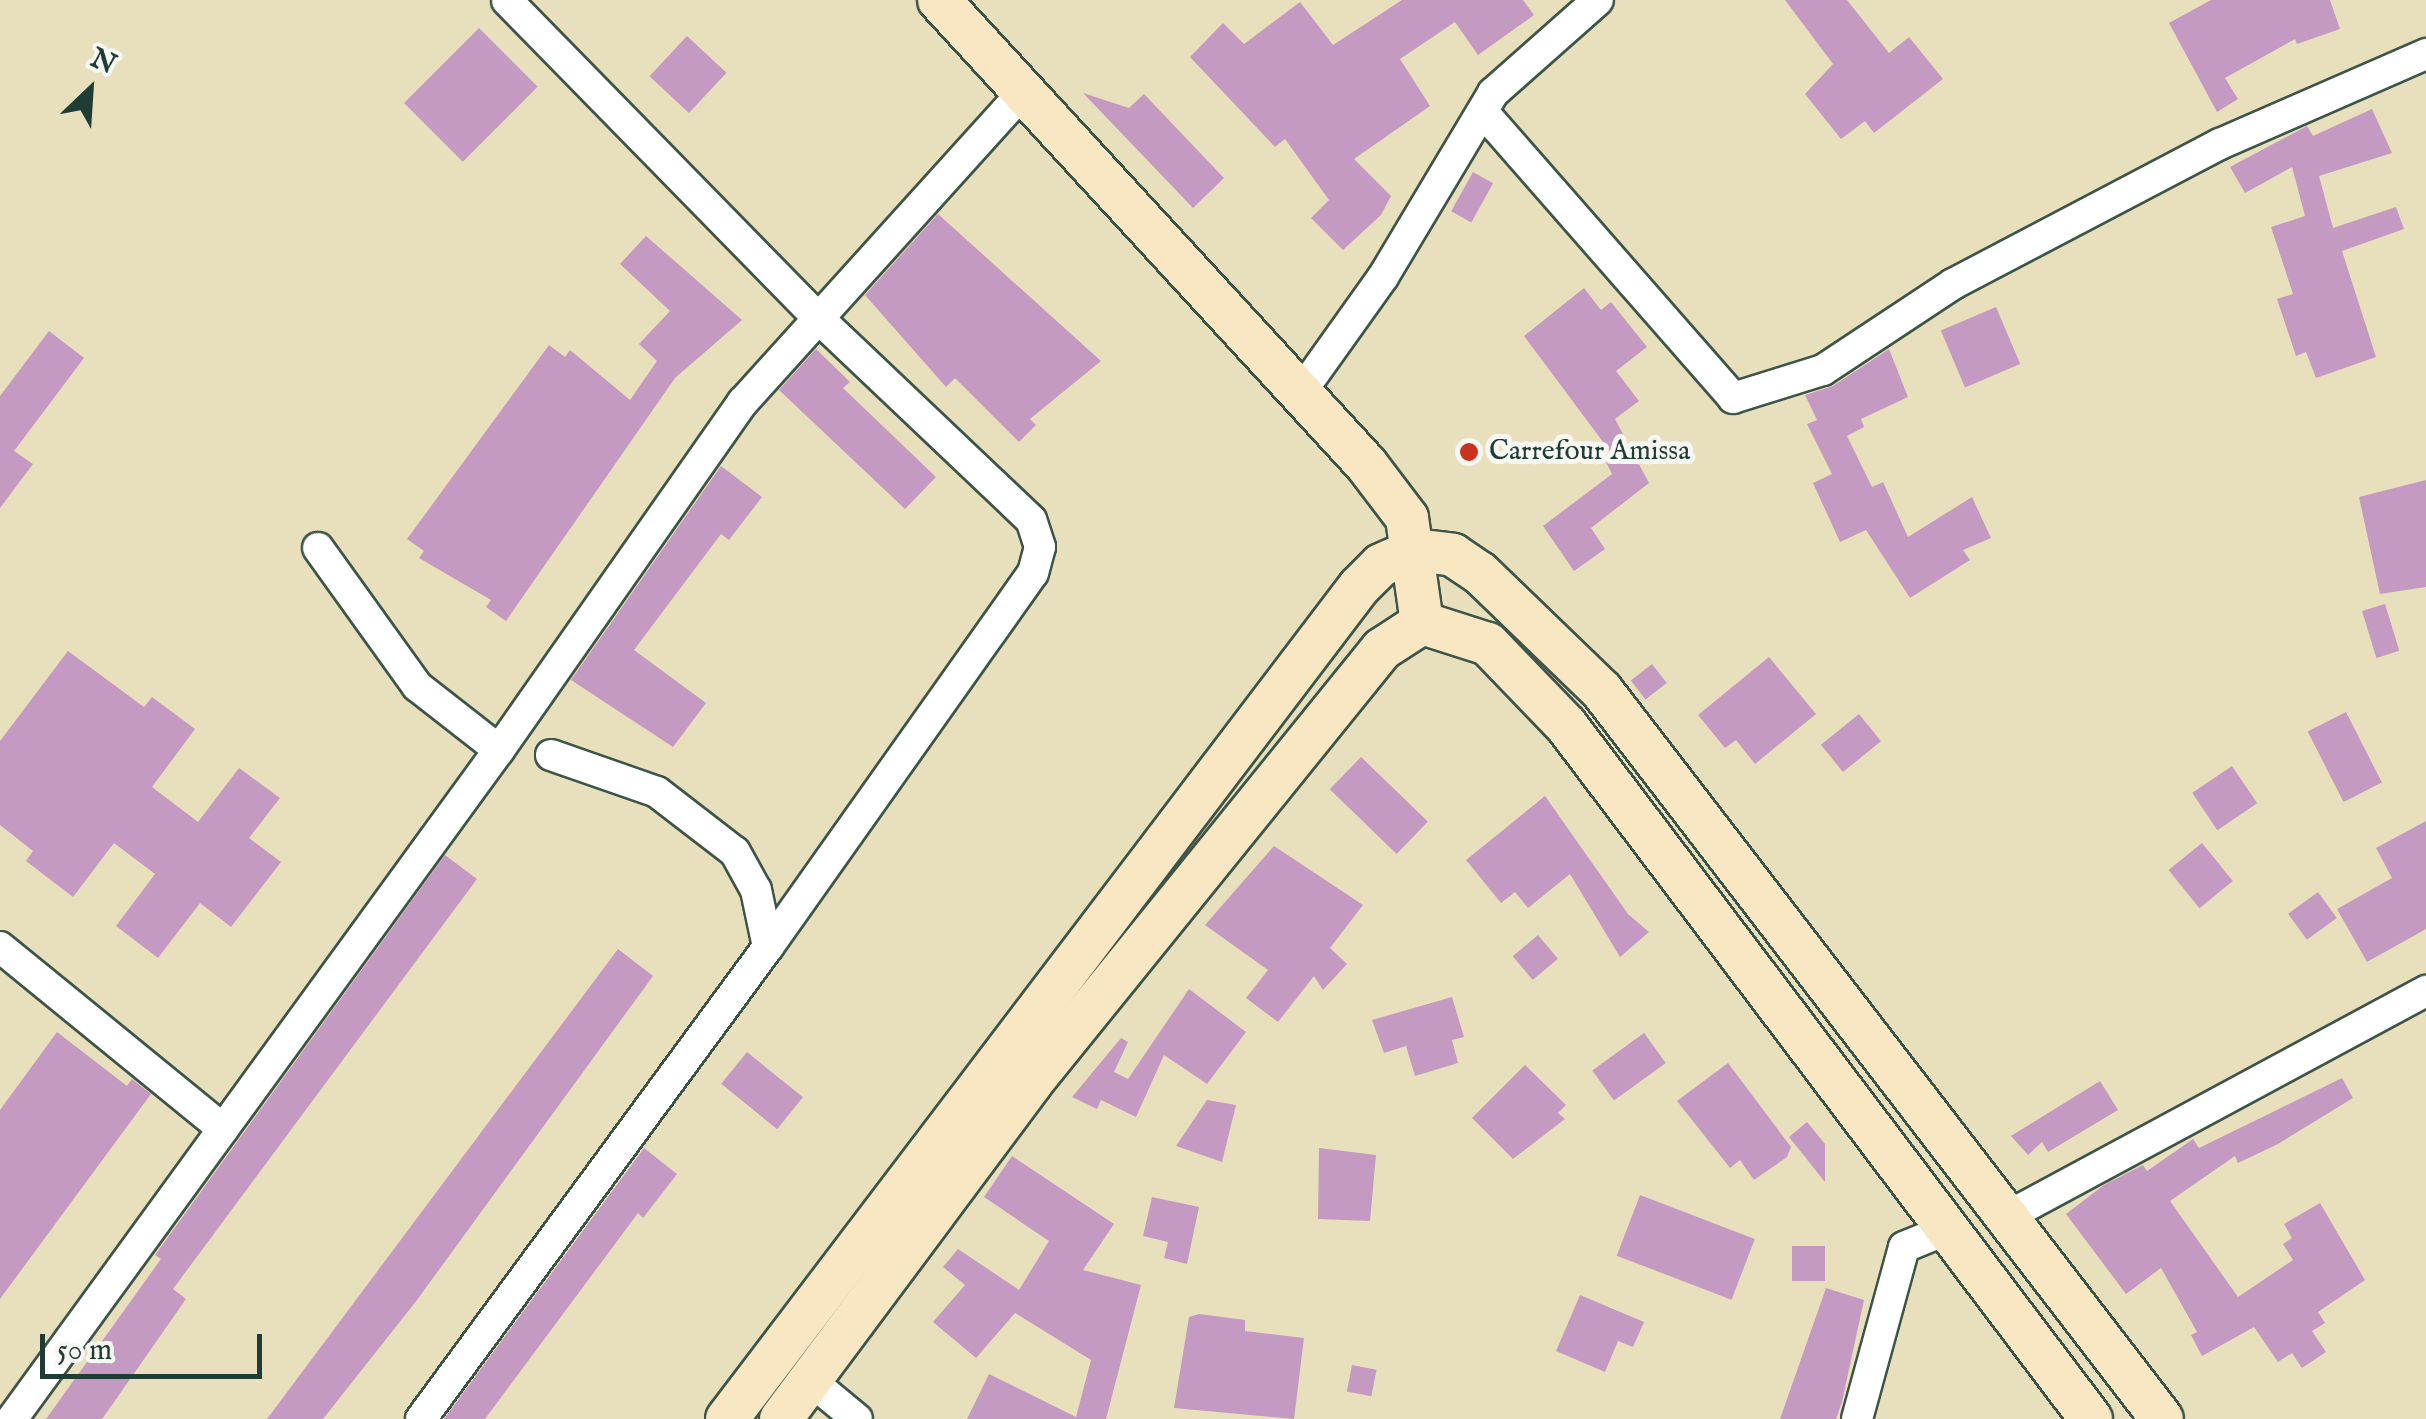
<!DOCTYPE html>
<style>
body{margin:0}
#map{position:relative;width:2426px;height:1419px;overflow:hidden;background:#e8e0bc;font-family:"IM FELL English",serif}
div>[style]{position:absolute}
.building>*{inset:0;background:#c59ac2;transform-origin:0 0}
.roads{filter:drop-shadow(2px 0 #3d5548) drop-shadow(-2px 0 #3d5548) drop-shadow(0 2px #3d5548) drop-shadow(0 -2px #3d5548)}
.street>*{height:30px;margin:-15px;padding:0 15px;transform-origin:15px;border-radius:15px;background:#fff}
.secondary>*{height:42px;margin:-21px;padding:0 21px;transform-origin:21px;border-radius:21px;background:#f9e7c3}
.dots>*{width:28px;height:28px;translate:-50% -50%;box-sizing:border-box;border:5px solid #f6f6f2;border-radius:50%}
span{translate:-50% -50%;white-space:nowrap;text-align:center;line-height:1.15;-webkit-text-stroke:10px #f6f6f2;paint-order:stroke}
.poi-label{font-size:28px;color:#1f3d34}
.left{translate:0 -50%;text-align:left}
.north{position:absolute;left:40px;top:40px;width:100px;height:100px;-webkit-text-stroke:8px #f6f6f2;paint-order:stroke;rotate:25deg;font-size:28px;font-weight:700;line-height:40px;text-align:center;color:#1f3d34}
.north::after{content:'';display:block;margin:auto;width:35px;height:45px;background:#1f3d34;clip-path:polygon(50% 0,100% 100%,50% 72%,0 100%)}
.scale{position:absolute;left:40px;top:1334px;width:222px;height:45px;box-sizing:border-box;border:5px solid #1f3d34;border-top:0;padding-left:12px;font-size:30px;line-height:35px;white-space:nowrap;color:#1f3d34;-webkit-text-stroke:8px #f6f6f2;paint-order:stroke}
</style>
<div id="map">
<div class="building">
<div style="clip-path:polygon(1402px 0,1523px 0,1534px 15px,1478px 55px,1455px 22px,1400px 59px,1430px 106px,1354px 159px,1391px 196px,1381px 215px,1343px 250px,1311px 218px,1329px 200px,1285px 139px,1275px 147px,1190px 57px,1223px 23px,1244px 44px,1300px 2px,1333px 45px)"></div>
<div style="clip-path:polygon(1785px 0,1847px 0,1889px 53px,1909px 37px,1943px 79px,1874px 133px,1865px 121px,1841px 139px,1805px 94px,1833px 64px)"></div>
<div style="clip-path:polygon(2211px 0,2330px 0,2340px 29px,2297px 44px,2295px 39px,2225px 78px,2238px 99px,2217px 112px,2169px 23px)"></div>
<div style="left:479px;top:28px;width:83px;height:106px;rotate:45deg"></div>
<div style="left:687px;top:36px;width:54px;height:55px;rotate:43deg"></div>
<div style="clip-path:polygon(1083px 93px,1129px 108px,1144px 94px,1224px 178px,1193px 208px)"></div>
<div style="clip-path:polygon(2372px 109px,2392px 153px,2319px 176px,2333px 228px,2396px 207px,2404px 229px,2342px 251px,2376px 357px,2316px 378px,2306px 352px,2296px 356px,2277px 299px,2293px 294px,2271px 227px,2305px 216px,2292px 167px,2245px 193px,2230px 167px,2307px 126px,2313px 136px)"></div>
<div style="left:1473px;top:172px;width:23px;height:45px;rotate:29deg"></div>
<div style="clip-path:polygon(938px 214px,1101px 361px,1030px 419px,1036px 425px,1019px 442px,955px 378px,946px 387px,865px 295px)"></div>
<div style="clip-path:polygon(646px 236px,742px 320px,675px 378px,506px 621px,486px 607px,491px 600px,419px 558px,424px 551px,407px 539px,549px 345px,565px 357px,570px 350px,630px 400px,657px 361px,639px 344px,670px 311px,620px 264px)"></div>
<div style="clip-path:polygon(1584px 288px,1601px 310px,1611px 302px,1647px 347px,1616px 371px,1639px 401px,1615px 419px,1649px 483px,1591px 528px,1605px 549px,1574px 571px,1543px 526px,1612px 474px,1606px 462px,1615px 458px,1524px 336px)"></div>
<div style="left:1996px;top:307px;width:62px;height:60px;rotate:67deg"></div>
<div style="clip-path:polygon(49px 331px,84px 358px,14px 451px,33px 464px,0 508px,0 396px)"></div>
<div style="clip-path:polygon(816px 349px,850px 382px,843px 388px,936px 477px,905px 509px,779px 390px)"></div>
<div style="clip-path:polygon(1889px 349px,1908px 397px,1861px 419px,1864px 427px,1847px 436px,1872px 487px,1883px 482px,1908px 537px,1972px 497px,1991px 538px,1963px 550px,1970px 560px,1910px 598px,1866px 530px,1840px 542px,1813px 483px,1832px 474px,1807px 424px,1817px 420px,1805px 395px,1833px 386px)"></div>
<div style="clip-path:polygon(721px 466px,762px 497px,729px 540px,721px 534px,634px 650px,706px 703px,673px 747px,571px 680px)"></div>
<div style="clip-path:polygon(2426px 480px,2426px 587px,2380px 594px,2359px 497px)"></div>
<div style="left:2385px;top:604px;width:49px;height:24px;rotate:73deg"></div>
<div style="clip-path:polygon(68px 651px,144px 707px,152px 697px,195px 729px,152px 787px,198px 822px,239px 768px,280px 798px,249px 838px,281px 862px,231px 927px,200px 903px,158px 958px,116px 926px,155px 874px,114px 843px,73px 897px,26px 861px,33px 851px,0 825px,0 741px)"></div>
<div style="clip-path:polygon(1769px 657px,1816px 714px,1755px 764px,1736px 740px,1725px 748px,1698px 715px)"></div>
<div style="left:1652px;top:664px;width:24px;height:27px;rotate:52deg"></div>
<div style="left:2346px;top:712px;width:79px;height:43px;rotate:63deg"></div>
<div style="left:1859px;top:714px;width:35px;height:49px;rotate:51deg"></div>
<div style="left:1361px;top:757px;width:93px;height:45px;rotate:44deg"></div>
<div style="left:2232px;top:766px;width:45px;height:48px;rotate:56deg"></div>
<div style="clip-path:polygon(1545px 796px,1628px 914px,1649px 932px,1620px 957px,1570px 874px,1528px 908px,1515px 892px,1501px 903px,1466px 860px)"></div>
<div style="clip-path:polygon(2426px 821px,2426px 929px,2367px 962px,2337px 909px,2392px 878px,2376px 848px)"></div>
<div style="left:2202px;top:843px;width:49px;height:43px;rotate:51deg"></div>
<div style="clip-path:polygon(1274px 846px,1363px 905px,1330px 948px,1347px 964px,1323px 990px,1314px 976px,1278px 1022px,1246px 998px,1268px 970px,1205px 925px)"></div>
<div style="clip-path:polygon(445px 855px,477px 879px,173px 1289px,186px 1299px,112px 1405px,102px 1419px,46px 1419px,161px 1259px,155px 1255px)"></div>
<div style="left:2318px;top:892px;width:32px;height:37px;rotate:54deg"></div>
<div style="left:1538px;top:935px;width:31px;height:33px;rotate:50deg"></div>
<div style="clip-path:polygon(618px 949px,653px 976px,417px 1300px,323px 1419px,267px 1419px)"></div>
<div style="clip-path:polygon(1189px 989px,1246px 1032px,1207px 1084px,1164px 1055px,1136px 1117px,1101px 1100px,1097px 1109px,1072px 1097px,1121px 1038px,1128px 1042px,1114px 1072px,1128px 1079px)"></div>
<div style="clip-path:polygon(1452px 997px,1464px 1037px,1452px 1040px,1458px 1063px,1415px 1076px,1406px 1046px,1384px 1053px,1372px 1020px)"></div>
<div style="clip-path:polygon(57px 1032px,127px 1086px,132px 1079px,151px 1094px,0 1299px,0 1110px)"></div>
<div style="left:1644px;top:1033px;width:37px;height:64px;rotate:54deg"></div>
<div style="left:747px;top:1052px;width:72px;height:41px;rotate:39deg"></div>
<div style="clip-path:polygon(1728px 1063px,1791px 1147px,1787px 1157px,1754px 1180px,1740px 1160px,1730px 1168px,1677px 1101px)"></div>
<div style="clip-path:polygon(1525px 1065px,1566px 1105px,1558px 1113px,1565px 1119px,1513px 1159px,1472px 1118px)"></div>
<div style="clip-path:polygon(2342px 1078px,2353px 1098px,2278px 1144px,2238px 1163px,2235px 1156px,2170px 1201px,2238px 1297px,2293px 1260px,2283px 1244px,2292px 1238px,2284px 1224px,2320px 1203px,2365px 1280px,2318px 1312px,2325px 1323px,2312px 1331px,2326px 1352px,2302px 1368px,2292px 1353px,2278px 1362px,2254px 1327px,2202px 1356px,2191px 1335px,2197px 1332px,2161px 1268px,2126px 1294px,2066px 1214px,2104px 1185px,2143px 1165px,2147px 1171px,2193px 1139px,2199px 1148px)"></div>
<div style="clip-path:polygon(2100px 1081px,2118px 1110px,2048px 1152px,2042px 1142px,2028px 1155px,2011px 1136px)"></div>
<div style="clip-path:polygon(1207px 1100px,1236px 1105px,1222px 1162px,1176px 1146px)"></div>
<div style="clip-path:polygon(1807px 1122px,1825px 1144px,1825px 1182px,1789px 1137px)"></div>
<div style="clip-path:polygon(644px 1148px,677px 1174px,643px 1218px,638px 1213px,485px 1419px,444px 1419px)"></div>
<div style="clip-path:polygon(1319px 1148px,1376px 1155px,1370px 1221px,1318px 1219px)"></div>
<div style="clip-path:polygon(1012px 1156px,1114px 1224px,1083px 1270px,1141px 1285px,1106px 1419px,967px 1419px,989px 1374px,1076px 1417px,1091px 1360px,1015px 1313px,976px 1358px,933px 1322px,965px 1285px,943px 1267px,958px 1249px,1019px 1290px,1049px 1241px,984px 1197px)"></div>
<div style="left:1640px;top:1195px;width:123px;height:65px;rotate:21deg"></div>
<div style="clip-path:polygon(1152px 1197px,1199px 1207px,1187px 1264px,1164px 1258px,1168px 1242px,1143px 1236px)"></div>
<div style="left:1792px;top:1246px;width:33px;height:35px"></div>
<div style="clip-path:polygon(1826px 1288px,1864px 1300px,1842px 1402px,1836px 1419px,1780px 1419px)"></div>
<div style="clip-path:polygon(1580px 1295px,1644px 1322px,1633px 1347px,1618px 1341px,1605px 1372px,1556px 1351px)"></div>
<div style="clip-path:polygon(1199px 1314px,1245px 1320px,1245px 1331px,1304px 1338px,1294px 1419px,1174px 1408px,1189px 1317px)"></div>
<div style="left:1352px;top:1365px;width:25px;height:27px;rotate:11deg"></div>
</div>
<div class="roads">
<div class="street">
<div style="left:1483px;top:112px;width:380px;rotate:48.8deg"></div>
<div style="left:1733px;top:398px;width:94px;rotate:-17.3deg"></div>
<div style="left:1823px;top:370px;width:156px;rotate:-33.5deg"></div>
<div style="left:1953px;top:284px;width:301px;rotate:-27.7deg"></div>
<div style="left:2220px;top:144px;width:225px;rotate:-23.6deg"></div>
<div style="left:1303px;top:389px;width:138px;rotate:-54.5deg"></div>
<div style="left:1383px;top:277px;width:214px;rotate:-59.1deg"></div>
<div style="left:1493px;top:93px;width:140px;rotate:-41.5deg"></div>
<div style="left:318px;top:548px;width:170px;rotate:54.3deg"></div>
<div style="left:417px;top:686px;width:104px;rotate:38deg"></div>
<div style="left:551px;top:755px;width:112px;rotate:19.2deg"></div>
<div style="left:657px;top:792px;width:98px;rotate:37.6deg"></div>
<div style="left:735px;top:852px;width:43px;rotate:61.1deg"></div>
<div style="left:756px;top:890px;width:58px;rotate:78.1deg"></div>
<div style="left:0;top:947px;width:288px;rotate:39.2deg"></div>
<div style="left:2008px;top:1216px;width:475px;rotate:-28.3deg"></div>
<div style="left:810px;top:1380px;width:61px;rotate:39.7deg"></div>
<div style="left:12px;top:1419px;width:827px;rotate:-53.95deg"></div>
<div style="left:499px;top:750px;width:425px;rotate:-55deg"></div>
<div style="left:743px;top:402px;width:419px;rotate:-47.9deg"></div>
<div style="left:421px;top:1419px;width:586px;rotate:-53.68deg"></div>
<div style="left:768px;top:947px;width:458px;rotate:-54.7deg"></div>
<div style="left:1033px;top:573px;width:27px;rotate:-75deg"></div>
<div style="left:1040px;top:547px;width:28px;rotate:-108deg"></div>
<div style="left:1031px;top:520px;width:295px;rotate:-136.5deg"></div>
<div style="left:817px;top:317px;width:443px;rotate:-134.4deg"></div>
<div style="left:1857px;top:1419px;width:178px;rotate:-74.7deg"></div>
<div style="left:1904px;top:1247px;width:48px;rotate:-22.2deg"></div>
</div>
<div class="secondary">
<div style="left:939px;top:0;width:631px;rotate:47.38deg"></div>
<div style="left:1366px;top:464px;width:68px;rotate:52.8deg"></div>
<div style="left:1407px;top:518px;width:106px;rotate:81.9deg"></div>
<div style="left:727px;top:1419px;width:1045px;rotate:-52.78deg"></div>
<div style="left:1359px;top:587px;width:31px;rotate:-45deg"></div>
<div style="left:1381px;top:565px;width:37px;rotate:-24deg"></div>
<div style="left:1415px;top:550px;width:38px;rotate:7deg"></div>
<div style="left:1453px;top:555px;width:32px;rotate:34deg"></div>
<div style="left:1480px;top:573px;width:170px;rotate:44deg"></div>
<div style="left:1602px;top:691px;width:918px;rotate:52.43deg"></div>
<div style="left:781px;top:1419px;width:419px;rotate:-53.3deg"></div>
<div style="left:1031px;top:1083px;width:558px;rotate:-51.04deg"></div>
<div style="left:1382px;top:649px;width:48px;rotate:-33deg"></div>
<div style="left:1422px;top:623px;width:69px;rotate:17.7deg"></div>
<div style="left:1488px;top:644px;width:112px;rotate:46.1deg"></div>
<div style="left:1566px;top:725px;width:870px;rotate:52.89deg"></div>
</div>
</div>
<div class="dots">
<div style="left:1469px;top:452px;background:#c8321e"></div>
</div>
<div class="poi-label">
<span class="left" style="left:1489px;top:452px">Carrefour Amissa</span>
</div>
<div class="north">N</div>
<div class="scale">50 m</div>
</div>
